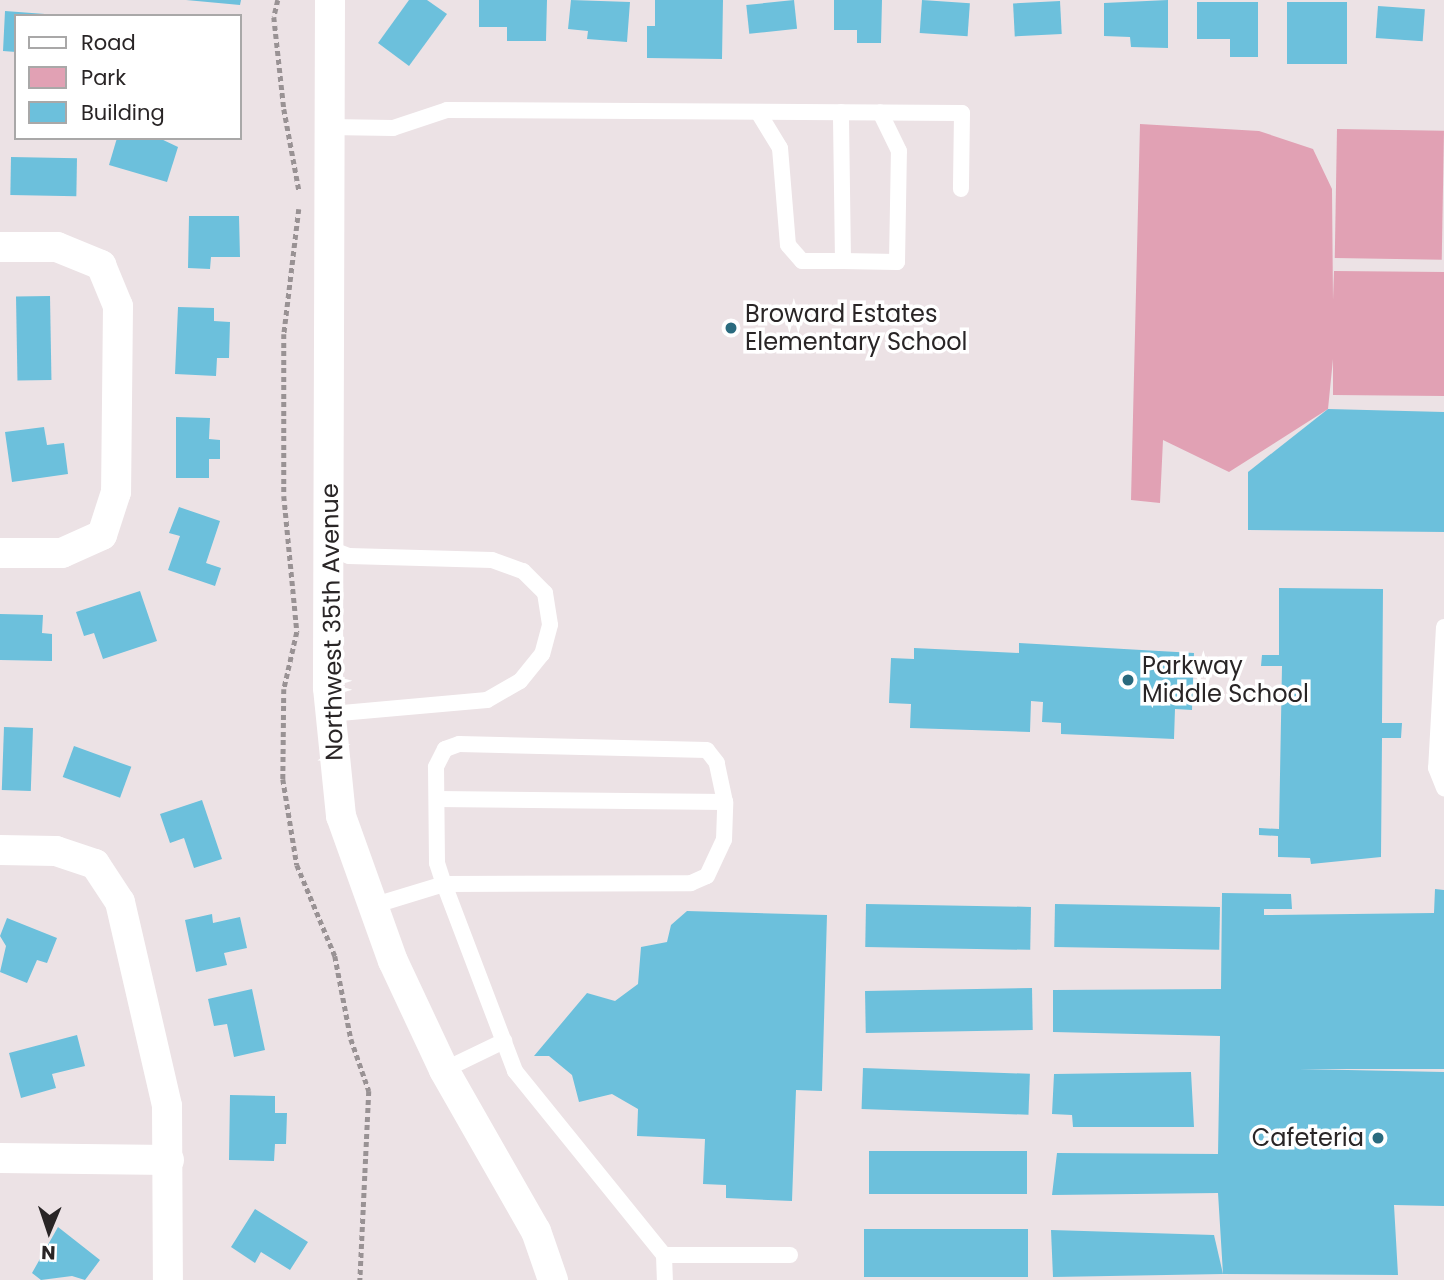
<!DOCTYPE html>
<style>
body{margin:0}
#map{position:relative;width:1444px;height:1280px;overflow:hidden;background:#ece2e5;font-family:Poppins,sans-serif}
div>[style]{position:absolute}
.green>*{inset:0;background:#e1a1b4;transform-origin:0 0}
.building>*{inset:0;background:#6cc0dc;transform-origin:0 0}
.path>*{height:4.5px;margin-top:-2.25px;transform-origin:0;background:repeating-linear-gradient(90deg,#999294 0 5px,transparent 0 8.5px)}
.service>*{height:16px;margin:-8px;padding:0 8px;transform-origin:8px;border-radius:8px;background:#fff}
.minor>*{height:30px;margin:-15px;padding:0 15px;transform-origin:15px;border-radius:15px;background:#fff}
.dots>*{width:19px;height:19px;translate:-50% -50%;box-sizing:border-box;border:4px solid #fff;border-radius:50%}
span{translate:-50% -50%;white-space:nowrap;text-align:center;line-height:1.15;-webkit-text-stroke:7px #fff;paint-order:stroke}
.poi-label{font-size:24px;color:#292526}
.left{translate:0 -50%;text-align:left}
.right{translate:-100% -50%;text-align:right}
.street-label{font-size:24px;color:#292526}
.legend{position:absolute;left:14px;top:14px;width:228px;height:126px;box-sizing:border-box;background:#fff;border:2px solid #a9a8a8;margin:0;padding:9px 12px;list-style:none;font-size:21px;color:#292526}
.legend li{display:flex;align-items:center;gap:14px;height:35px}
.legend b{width:35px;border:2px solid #a9a8a8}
.north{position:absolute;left:14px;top:1196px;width:70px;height:70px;-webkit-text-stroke:5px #fff;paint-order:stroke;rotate:182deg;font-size:19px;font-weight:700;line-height:28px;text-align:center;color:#292526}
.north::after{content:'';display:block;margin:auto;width:24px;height:32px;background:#292526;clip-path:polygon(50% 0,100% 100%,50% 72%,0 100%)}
</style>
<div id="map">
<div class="green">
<div style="clip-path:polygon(1140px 124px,1259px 131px,1313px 149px,1332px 189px,1333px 300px,1334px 271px,1444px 272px,1444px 396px,1333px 395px,1333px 359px,1328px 409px,1229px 472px,1163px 440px,1160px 503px,1131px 500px)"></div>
<div style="left:1337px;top:129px;width:107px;height:129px;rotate:1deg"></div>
</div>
<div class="building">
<div style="clip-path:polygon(186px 0,241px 0,240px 5px)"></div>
<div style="clip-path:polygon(409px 0,427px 0,447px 14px,409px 66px,378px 43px)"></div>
<div style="clip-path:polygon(479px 0,547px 0,546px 41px,507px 41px,507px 27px,479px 27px)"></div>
<div style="clip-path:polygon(571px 0,630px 2px,627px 42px,587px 39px,588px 31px,568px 29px)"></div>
<div style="clip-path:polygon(655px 0,723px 0,722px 59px,647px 58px,647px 26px,655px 26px)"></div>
<div style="left:794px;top:0;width:29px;height:48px;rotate:84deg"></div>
<div style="clip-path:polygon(834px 0,882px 0,881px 43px,857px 43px,857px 30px,834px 30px)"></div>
<div style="left:922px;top:0;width:48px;height:33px;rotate:4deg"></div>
<div style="clip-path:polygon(1168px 0,1168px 48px,1131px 47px,1130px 37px,1104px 36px,1104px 3px)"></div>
<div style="left:1060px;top:1px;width:33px;height:47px;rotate:87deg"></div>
<div style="clip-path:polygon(1197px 2px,1258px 2px,1258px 57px,1230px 57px,1230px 39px,1197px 39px)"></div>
<div style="left:1287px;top:2px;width:60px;height:62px"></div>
<div style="left:1378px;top:6px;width:47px;height:32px;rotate:4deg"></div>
<div style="clip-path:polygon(5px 11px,45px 14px,16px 16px,16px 52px,3px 51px)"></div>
<div style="clip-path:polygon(117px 138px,159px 138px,178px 147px,167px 182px,109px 165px)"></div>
<div style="left:11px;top:157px;width:66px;height:38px;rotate:1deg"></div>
<div style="clip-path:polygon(189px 216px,239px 216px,240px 257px,211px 257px,210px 269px,188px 268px)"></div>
<div style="left:50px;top:296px;width:84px;height:34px;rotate:89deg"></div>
<div style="clip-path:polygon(178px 307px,214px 308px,214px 321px,230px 322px,229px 358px,217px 358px,216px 376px,175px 374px)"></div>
<div style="clip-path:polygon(1328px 409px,1444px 412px,1444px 532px,1248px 530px,1248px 472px)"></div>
<div style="clip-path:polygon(176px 417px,210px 418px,209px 439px,220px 440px,220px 459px,209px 459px,209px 478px,176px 478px)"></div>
<div style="clip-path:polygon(44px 427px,47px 445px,64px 443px,68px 474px,12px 482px,5px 432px)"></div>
<div style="clip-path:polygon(179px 507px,220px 521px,206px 563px,221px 568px,215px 586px,168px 570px,180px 536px,169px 533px)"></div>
<div style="clip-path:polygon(1279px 588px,1383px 589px,1382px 723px,1402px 723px,1401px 738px,1382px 738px,1381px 857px,1311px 864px,1310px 858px,1278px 857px,1278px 836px,1259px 835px,1259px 828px,1279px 829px,1282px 666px,1261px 666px,1262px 655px,1279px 655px)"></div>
<div style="clip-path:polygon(140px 591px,157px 641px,103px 659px,94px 633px,84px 636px,76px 612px)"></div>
<div style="clip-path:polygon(0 614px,43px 615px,42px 633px,52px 634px,52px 661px,0 660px)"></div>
<div style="clip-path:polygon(1019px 643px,1194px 653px,1192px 710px,1175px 709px,1174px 739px,1061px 734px,1061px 723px,1042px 722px,1043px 702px,1031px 701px,1030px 732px,910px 728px,911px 704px,889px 703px,891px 658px,914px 659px,914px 648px,1019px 653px)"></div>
<div style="left:4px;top:727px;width:29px;height:63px;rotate:2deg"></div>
<div style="left:74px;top:746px;width:61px;height:33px;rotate:20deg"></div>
<div style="clip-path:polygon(202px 800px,222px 859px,194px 868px,184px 838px,170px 843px,160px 814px)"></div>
<div style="clip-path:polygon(1435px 889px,1444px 890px,1444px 1069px,1299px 1069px,1444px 1072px,1444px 1206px,1394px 1205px,1398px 1275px,1223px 1274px,1218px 1193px,1052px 1195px,1057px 1153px,1218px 1154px,1220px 1036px,1053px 1032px,1053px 990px,1221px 989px,1222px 893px,1291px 894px,1292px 909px,1264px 909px,1264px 915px,1434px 913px)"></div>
<div style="left:866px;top:904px;width:165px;height:43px;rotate:1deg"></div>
<div style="left:1055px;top:904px;width:165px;height:43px;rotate:1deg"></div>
<div style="clip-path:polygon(687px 911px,827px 915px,822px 1091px,796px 1090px,792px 1201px,726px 1198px,726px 1185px,703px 1184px,705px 1139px,637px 1136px,638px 1109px,612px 1094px,579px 1102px,572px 1075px,549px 1056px,534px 1056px,587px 993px,615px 1001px,638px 984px,641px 947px,667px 942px,671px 925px)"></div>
<div style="clip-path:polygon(212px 914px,213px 923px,240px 917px,247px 948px,224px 953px,227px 965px,196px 972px,185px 920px)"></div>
<div style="clip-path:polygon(7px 918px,57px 938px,47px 963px,37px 960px,27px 983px,0 972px,6px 946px,0 936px)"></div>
<div style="left:1032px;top:988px;width:42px;height:167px;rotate:89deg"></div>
<div style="clip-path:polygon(252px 989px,265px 1050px,234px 1057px,227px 1024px,214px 1026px,208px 999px)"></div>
<div style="clip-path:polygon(77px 1035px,85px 1066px,52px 1074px,56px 1088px,21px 1098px,9px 1053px)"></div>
<div style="left:863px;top:1068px;width:167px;height:41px;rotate:2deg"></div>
<div style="clip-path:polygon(1191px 1072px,1194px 1127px,1073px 1127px,1072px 1115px,1052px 1114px,1054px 1074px)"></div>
<div style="clip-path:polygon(230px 1095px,275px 1096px,275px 1113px,287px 1113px,286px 1144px,275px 1144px,274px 1161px,229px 1160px)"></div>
<div style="left:869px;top:1151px;width:158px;height:43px"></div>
<div style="clip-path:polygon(255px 1209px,308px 1242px,290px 1270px,261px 1252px,255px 1263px,231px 1247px)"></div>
<div style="clip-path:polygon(58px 1227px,100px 1260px,85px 1280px,72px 1276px,41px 1280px,32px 1273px)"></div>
<div style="left:864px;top:1229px;width:164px;height:48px"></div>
<div style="clip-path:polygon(1051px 1230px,1214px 1235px,1223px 1274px,1053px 1277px)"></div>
</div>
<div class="path">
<div style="left:278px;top:0;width:17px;rotate:103deg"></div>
<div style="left:274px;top:17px;width:93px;rotate:83.8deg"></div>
<div style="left:284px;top:109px;width:82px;rotate:79.5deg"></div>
<div style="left:299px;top:209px;width:126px;rotate:96.8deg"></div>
<div style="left:284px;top:334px;width:162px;rotate:90deg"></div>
<div style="left:284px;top:496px;width:137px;rotate:84.5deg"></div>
<div style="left:297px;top:632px;width:58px;rotate:102.8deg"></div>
<div style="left:284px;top:689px;width:90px;rotate:90.6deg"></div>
<div style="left:283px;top:779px;width:87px;rotate:80.8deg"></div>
<div style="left:297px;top:865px;width:99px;rotate:67.3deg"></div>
<div style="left:335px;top:956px;width:85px;rotate:79.1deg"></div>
<div style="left:351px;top:1039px;width:55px;rotate:70.9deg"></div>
<div style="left:369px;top:1091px;width:189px;rotate:92.7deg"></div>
</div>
<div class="service">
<div style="left:758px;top:112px;width:42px;rotate:58.6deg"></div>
<div style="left:780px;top:148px;width:97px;rotate:85.3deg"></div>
<div style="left:788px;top:245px;width:21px;rotate:49deg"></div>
<div style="left:802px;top:261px;width:41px"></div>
<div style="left:843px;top:261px;width:149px;rotate:-90.8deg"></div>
<div style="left:329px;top:127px;width:64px;rotate:0.9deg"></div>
<div style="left:393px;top:128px;width:57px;rotate:-18.4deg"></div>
<div style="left:447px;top:110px;width:515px;rotate:0.33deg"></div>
<div style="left:962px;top:113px;width:76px;rotate:90.8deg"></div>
<div style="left:843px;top:261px;width:54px;rotate:1.1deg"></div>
<div style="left:897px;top:262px;width:111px;rotate:-89deg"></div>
<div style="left:899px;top:151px;width:43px;rotate:-116deg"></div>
<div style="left:328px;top:548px;width:22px;rotate:21deg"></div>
<div style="left:349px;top:556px;width:143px;rotate:1.6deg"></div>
<div style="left:492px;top:560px;width:33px;rotate:20deg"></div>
<div style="left:523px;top:571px;width:31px;rotate:45deg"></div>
<div style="left:545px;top:593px;width:32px;rotate:81deg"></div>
<div style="left:550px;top:625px;width:30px;rotate:105deg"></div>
<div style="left:542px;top:654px;width:35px;rotate:129deg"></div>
<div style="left:520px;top:681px;width:38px;rotate:150deg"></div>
<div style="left:487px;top:700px;width:159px;rotate:174.9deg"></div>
<div style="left:1444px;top:627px;width:141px;rotate:93.2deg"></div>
<div style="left:1436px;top:768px;width:22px;rotate:68deg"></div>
<div style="left:437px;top:799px;width:288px;rotate:0.6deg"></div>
<div style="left:372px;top:906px;width:75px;rotate:-17deg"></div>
<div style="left:444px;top:884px;width:247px;rotate:-0.2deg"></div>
<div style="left:691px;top:883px;width:17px;rotate:-24deg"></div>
<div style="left:707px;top:876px;width:40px;rotate:-65deg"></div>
<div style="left:724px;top:840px;width:38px;rotate:-88deg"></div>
<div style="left:725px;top:802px;width:40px;rotate:-102deg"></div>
<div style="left:717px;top:763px;width:16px;rotate:-128deg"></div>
<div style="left:707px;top:750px;width:248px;rotate:-178.6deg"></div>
<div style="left:459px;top:744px;width:15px;rotate:160deg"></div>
<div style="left:445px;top:749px;width:20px;rotate:117deg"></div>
<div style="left:436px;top:767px;width:96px;rotate:89.4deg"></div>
<div style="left:437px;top:863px;width:22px;rotate:72deg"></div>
<div style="left:444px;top:884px;width:200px;rotate:69.2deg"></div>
<div style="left:515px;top:1071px;width:237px;rotate:51deg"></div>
<div style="left:664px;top:1255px;width:25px;rotate:88deg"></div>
<div style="left:444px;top:1070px;width:67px;rotate:-25.8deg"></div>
<div style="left:664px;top:1255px;width:126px"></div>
</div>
<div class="minor">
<div style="left:330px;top:0;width:688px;rotate:90.17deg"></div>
<div style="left:328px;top:688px;width:129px;rotate:84.2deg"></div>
<div style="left:341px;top:816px;width:154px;rotate:70.3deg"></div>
<div style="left:393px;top:961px;width:120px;rotate:64.9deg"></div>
<div style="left:444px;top:1070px;width:185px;rotate:60.3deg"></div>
<div style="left:536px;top:1231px;width:52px;rotate:70.9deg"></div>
<div style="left:0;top:247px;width:57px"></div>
<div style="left:57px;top:247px;width:48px;rotate:22.2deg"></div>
<div style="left:101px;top:265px;width:44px;rotate:67.5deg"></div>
<div style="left:118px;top:306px;width:186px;rotate:90.6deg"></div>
<div style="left:116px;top:492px;width:45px;rotate:108deg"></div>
<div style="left:102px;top:535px;width:44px;rotate:155.8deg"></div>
<div style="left:62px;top:553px;width:62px;rotate:180deg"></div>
<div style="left:0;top:850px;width:56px;rotate:1deg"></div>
<div style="left:56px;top:851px;width:41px;rotate:18.4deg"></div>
<div style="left:95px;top:864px;width:45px;rotate:56.7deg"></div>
<div style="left:120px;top:902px;width:209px;rotate:77deg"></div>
<div style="left:167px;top:1106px;width:174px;rotate:89.7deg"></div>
<div style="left:0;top:1158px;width:169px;rotate:0.7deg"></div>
</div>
<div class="dots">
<div style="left:731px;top:328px;background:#2a6a7e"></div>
<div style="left:1128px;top:680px;background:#2a6a7e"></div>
<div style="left:1378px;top:1138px;background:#2a6a7e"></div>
</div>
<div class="poi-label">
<span class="left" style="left:745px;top:328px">Broward Estates<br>Elementary School</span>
<span class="left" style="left:1142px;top:680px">Parkway<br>Middle School</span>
<span class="right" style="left:1364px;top:1138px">Cafeteria</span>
</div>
<div class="street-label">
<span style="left:332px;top:622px;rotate:-91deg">Northwest 35th Avenue</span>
</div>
<ul class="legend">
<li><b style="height:9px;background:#fff"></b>Road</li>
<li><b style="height:19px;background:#e1a1b4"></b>Park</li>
<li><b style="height:19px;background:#6cc0dc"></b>Building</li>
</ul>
<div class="north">N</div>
</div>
